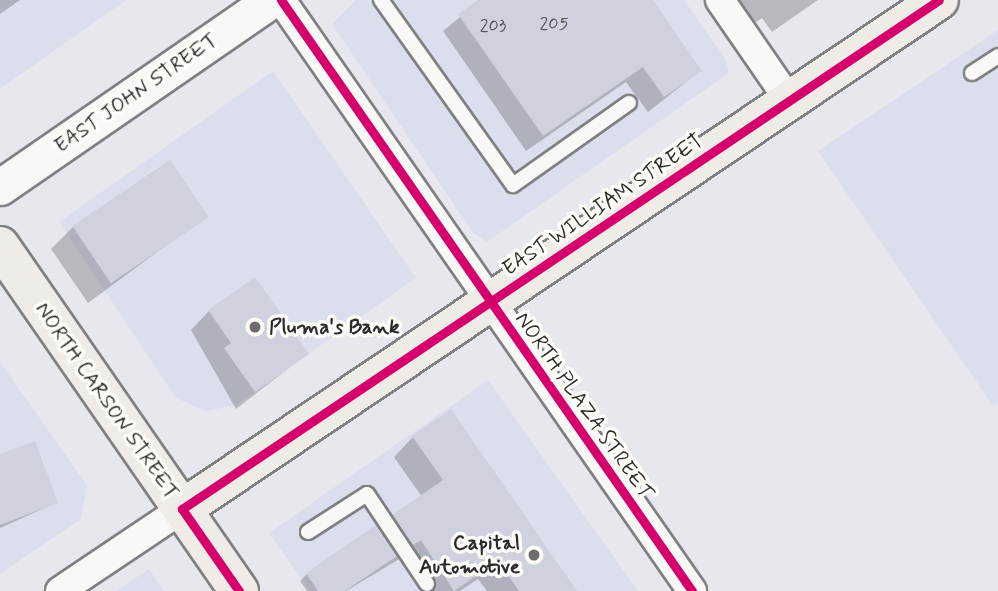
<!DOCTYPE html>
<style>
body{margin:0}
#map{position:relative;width:998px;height:591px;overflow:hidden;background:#e7e8ee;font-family:Mynerve,sans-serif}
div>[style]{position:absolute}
.built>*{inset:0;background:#dbdeed}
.shadow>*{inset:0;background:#0003}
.building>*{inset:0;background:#cfd1de;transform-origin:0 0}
.roads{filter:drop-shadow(2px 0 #808083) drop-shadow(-2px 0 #808083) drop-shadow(0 2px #808083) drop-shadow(0 -2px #808083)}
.service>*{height:14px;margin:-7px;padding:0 7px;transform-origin:7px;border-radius:7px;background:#f8f8f7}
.minor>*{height:28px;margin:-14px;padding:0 14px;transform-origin:14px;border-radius:14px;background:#f8f8f7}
.tertiary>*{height:35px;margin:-17.5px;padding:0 17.5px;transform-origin:17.5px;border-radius:17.5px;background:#f8f8f7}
.primary>*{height:38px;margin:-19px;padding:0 19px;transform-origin:19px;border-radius:19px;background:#efebe6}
.cycleway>*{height:9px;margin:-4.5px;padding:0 4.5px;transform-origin:4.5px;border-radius:4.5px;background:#d6006c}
.dots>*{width:19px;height:19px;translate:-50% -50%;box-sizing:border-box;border:4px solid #fdfcf7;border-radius:50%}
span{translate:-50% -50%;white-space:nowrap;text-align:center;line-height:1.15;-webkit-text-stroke:7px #fdfcf7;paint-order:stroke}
.number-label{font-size:18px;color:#545458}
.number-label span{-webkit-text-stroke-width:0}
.street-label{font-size:21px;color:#2b2b2b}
.poi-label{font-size:21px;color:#2b2b2b;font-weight:700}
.left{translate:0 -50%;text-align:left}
.right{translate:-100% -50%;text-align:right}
</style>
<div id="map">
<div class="built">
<div style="clip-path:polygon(0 0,126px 0,0 89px)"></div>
<div style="clip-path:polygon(356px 0,684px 0,725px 58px,729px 73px,487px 242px,473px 233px,332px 24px)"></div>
<div style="clip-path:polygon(998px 30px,998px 402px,993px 406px,818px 151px)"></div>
<div style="clip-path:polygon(273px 71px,416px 278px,236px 405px,206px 411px,176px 398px,59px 222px)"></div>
<div style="clip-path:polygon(0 362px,87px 485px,81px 519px,0 574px)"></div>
<div style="clip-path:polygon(488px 380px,638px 591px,310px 591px,269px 533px)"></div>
<div style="clip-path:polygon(149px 569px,164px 591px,116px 591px)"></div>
</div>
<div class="shadow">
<div style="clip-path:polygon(0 0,20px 0,0 14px)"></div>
<div style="clip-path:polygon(481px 0,651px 0,700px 71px,648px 112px,626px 82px,526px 151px,443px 31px)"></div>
<div style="clip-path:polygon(739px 0,818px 0,772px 32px,762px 18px,755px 23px)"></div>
<div style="clip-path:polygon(206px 216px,88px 303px,51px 249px,73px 227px)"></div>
<div style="clip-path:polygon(209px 311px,307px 354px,236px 409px,191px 330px)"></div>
<div style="clip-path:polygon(413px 437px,575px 591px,487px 591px,478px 579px,460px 591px,423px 591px,401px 558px,346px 591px,307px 591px,300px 581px,307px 574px,422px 497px,394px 457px)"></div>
<div style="clip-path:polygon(0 456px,56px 503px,0 528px)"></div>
</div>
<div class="building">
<div style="clip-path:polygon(478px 0,653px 0,702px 71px,664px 97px,643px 67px,543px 136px,458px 14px)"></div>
<div style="left:170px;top:160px;width:69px;height:118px;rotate:56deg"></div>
<div style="clip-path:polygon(255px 277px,309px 354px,255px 392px,224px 348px,231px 343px,208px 310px)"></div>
<div style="clip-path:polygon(451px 409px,577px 591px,519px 591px,498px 561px,454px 591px,421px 540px,413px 545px,392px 515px,443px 480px,412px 436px)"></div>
<div style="clip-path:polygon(35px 441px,58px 503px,0 525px,0 454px)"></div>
<div style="clip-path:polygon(376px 525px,397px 556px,345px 591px,318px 591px,306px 573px)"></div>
</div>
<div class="roads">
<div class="service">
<div style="left:381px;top:0;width:227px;rotate:54.5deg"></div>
<div style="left:513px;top:185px;width:142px;rotate:-35.3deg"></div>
<div style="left:972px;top:73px;width:31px;rotate:-33deg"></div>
<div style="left:308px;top:532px;width:70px;rotate:-32.8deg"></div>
<div style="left:367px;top:494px;width:108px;rotate:56.3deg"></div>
</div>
<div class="minor">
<div style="left:281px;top:0;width:720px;rotate:55.18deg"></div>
<div style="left:720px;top:0;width:121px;rotate:55.4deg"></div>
<div style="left:60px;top:591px;width:147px;rotate:-33.9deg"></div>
</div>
<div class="tertiary">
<div style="left:0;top:187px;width:329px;rotate:-34.6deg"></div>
</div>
<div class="primary">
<div style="left:0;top:246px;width:420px;rotate:55.3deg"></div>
<div style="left:182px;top:509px;width:912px;rotate:-33.92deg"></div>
</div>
</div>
<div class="cycleway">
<div style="left:281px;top:0;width:720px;rotate:55.18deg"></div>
<div style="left:239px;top:591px;width:100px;rotate:-124.8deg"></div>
<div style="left:182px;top:509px;width:912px;rotate:-33.92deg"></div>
</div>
<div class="dots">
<div style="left:255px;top:327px;background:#6d6d6f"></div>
<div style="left:534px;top:555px;background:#6d6d6f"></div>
</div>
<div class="number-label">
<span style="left:554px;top:24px">205</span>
<span style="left:493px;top:26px">203</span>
</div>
<div class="street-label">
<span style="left:136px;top:93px;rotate:-35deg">EAST JOHN STREET</span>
<span style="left:603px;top:205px;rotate:-34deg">EAST WILLIAM STREET</span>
<span style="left:107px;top:401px;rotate:55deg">NORTH CARSON STREET</span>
<span style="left:584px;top:406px;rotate:55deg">NORTH PLAZA STREET</span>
</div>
<div class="poi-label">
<span class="left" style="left:269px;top:327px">Pluma's Bank</span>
<span class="right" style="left:520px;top:555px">Capital<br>Automotive</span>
</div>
</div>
